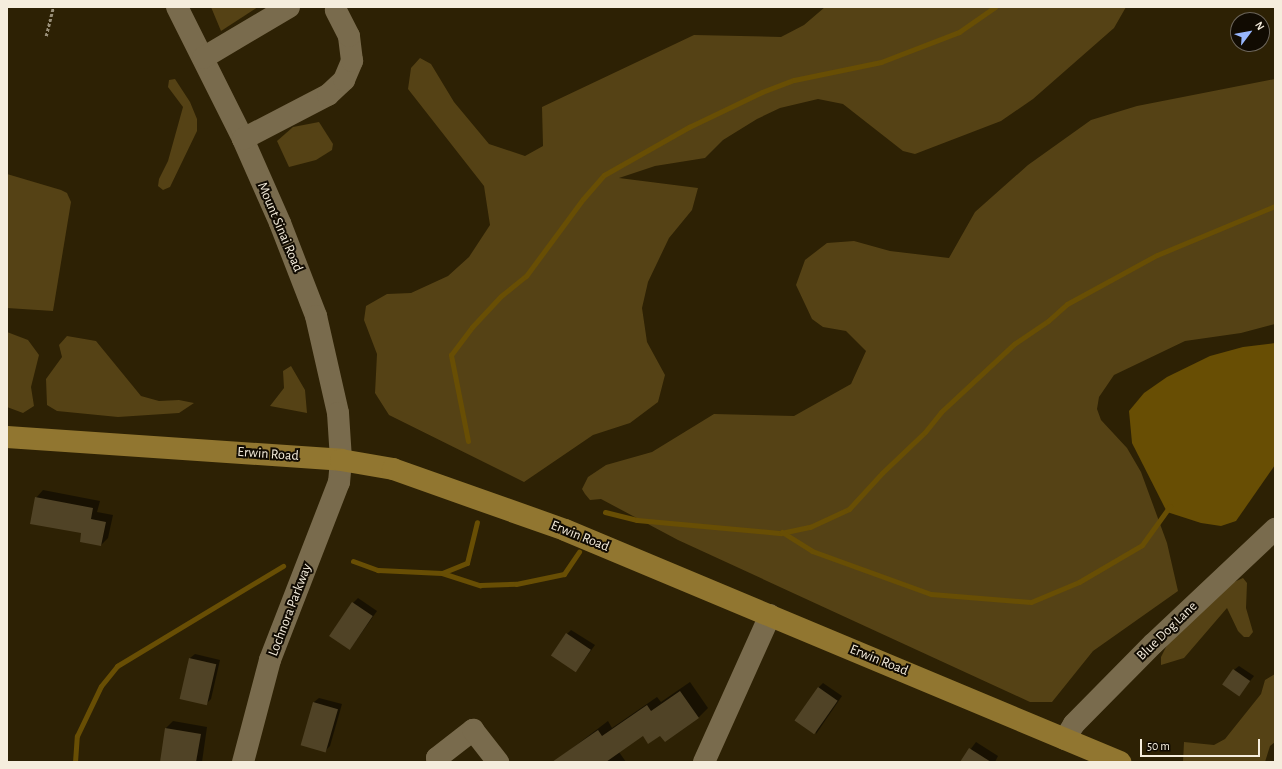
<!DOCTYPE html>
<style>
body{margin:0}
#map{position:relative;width:1282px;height:769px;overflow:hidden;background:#2d2104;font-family:"Alegreya Sans",sans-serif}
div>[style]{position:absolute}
.green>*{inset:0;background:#554215}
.water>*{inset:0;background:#684e04}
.shadow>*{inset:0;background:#0007}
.stream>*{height:5px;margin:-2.5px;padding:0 2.5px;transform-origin:2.5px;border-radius:2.5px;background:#684e04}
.building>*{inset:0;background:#504326;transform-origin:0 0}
.path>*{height:2.5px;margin-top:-1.25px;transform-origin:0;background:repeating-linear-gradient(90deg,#998f79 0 3px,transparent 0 5px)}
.minor>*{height:22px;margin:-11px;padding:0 11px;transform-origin:11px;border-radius:11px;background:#796b4d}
.major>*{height:22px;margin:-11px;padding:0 11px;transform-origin:11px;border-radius:11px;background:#917630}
span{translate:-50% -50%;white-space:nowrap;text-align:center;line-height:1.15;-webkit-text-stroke:4px #110b02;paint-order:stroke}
.street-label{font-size:14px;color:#f5eddd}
.frame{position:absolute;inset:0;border:8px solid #f5eddd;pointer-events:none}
.north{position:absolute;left:1230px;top:12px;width:40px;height:40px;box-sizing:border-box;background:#110b02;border:1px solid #6c655a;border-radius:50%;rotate:58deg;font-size:11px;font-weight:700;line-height:16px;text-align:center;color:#f5eddd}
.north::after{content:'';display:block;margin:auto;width:14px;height:18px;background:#97b6fd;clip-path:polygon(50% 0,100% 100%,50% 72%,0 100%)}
.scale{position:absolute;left:1140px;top:739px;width:120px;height:18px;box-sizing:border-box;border:2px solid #f5eddd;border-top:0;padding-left:5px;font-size:12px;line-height:14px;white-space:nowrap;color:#f5eddd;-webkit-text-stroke:3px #110b02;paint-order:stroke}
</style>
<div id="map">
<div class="green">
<div style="clip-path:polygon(211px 7px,258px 7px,221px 31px)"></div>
<div style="clip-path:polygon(825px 7px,1126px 7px,1114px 28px,1033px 99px,1001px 121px,915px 154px,903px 151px,843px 104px,818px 99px,780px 108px,757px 119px,723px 140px,705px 158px,655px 166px,619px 178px,698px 188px,692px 210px,669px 238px,648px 282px,642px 308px,647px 342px,665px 375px,658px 402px,630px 423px,593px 435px,524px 482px,389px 415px,375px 393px,377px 354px,364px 320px,366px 306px,387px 294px,411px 293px,448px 276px,469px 257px,490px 225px,484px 186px,408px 89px,411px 68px,420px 58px,431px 64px,454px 102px,489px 144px,525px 156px,543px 146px,542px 107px,694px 35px,781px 37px,804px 25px)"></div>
<div style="clip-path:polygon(175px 79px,190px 102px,197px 119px,197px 131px,170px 187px,163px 190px,158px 186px,159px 179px,168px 161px,183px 107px,168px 87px,169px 80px)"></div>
<div style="clip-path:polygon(1275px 79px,1275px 324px,1241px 333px,1185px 341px,1114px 375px,1099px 397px,1097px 409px,1101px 420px,1127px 448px,1141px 472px,1167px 543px,1178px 591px,1093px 651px,1052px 702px,1030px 702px,678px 540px,601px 499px,590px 500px,585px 494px,582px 489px,588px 477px,606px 465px,652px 452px,714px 414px,794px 416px,851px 384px,866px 351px,846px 331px,823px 327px,812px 319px,796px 285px,805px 260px,827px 243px,854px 241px,890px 251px,949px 258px,975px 212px,1028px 165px,1091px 120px,1137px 106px)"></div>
<div style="clip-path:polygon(319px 122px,333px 144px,332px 150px,316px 160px,289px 167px,277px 141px,293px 127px)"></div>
<div style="clip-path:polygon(7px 174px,61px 190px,67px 193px,71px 202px,53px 311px,7px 308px)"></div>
<div style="clip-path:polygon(7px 332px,28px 340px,39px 355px,31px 387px,34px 406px,23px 413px,7px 407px)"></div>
<div style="clip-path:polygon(67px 336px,96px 341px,141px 396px,159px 401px,179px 400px,194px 403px,179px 413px,118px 417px,57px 411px,47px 405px,46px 379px,62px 357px,59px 345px)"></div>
<div style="clip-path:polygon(291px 366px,305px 390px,307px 413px,270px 406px,284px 388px,283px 371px)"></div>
<div style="clip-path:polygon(1243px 578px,1247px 583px,1246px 608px,1253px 632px,1249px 637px,1244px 637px,1238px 631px,1227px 608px,1184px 658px,1161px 665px,1161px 657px,1173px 633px,1225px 586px)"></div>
<div style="clip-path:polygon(1275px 674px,1275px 742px,1270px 746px,1265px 762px,1183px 762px,1184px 742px,1214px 745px,1225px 739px,1261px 694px,1265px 680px)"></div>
</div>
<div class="water">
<div style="clip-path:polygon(1275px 343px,1275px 465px,1236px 521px,1221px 526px,1201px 523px,1167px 512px,1132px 443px,1129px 411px,1144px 393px,1167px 377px,1210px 356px,1243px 347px)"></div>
</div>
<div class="shadow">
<div style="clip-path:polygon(43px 490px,100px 501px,97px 512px,113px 515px,108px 538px,101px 545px,36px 498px)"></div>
<div style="clip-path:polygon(358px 598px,377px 611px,350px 649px,353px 603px)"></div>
<div style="clip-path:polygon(571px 630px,595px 645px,576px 671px,567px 634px)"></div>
<div style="clip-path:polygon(195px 654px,220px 660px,211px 699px,206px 704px,190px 658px)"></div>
<div style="clip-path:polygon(1239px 666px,1254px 676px,1239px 695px,1234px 670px)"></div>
<div style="clip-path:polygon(690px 682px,708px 708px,698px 718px,661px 734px,643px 735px,619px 752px,626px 762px,560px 762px,558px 759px,608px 721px,612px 728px,657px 697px,661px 702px)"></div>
<div style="clip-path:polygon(823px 683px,842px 696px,816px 734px,818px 688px)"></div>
<div style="clip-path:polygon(319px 698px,342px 704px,330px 746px,325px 751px,314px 702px)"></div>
<div style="clip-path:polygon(173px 721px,207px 727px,202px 762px,161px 762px,166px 728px)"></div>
<div style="clip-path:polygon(976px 742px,998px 756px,995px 762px,961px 762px)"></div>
</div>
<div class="stream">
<div style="left:468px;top:441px;width:88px;rotate:-101.2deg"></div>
<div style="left:451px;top:355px;width:35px;rotate:-53deg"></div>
<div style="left:472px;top:327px;width:42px;rotate:-46.9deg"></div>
<div style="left:501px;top:296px;width:32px;rotate:-39deg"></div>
<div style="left:526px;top:276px;width:96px;rotate:-53.5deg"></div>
<div style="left:583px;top:199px;width:32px;rotate:-49deg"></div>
<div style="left:604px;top:175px;width:98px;rotate:-29.5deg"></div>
<div style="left:689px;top:127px;width:81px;rotate:-25.6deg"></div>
<div style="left:762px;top:92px;width:34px;rotate:-21deg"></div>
<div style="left:794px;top:80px;width:89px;rotate:-11.7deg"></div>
<div style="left:881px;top:62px;width:84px;rotate:-21deg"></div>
<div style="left:959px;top:32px;width:44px;rotate:-34.8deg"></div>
<div style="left:605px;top:512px;width:33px;rotate:14deg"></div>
<div style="left:637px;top:520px;width:145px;rotate:5.2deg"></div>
<div style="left:781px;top:533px;width:30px;rotate:-12deg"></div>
<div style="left:810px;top:527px;width:43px;rotate:-24.8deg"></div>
<div style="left:849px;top:509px;width:49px;rotate:-47.5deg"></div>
<div style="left:882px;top:473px;width:59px;rotate:-43.6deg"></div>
<div style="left:925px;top:432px;width:26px;rotate:-51deg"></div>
<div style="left:941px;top:412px;width:100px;rotate:-43deg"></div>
<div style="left:1014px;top:344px;width:41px;rotate:-34.1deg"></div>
<div style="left:1048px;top:321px;width:25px;rotate:-42deg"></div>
<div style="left:1067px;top:304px;width:102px;rotate:-28.6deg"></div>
<div style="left:1157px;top:255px;width:128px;rotate:-22.6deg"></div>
<div style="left:782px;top:532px;width:36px;rotate:32deg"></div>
<div style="left:812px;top:551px;width:127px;rotate:19.9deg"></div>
<div style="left:931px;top:594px;width:100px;rotate:4.6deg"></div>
<div style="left:1031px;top:602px;width:52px;rotate:-22.6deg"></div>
<div style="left:1079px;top:582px;width:73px;rotate:-30.4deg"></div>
<div style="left:1142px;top:545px;width:48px;rotate:-54.3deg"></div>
<div style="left:353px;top:561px;width:27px;rotate:20deg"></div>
<div style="left:378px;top:570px;width:64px;rotate:2.7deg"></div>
<div style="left:442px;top:573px;width:40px;rotate:18deg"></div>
<div style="left:480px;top:585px;width:36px;rotate:-2deg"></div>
<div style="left:516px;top:584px;width:49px;rotate:-11.8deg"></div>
<div style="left:564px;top:574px;width:27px;rotate:-56deg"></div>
<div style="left:442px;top:573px;width:27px;rotate:-22deg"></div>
<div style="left:467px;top:563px;width:42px;rotate:-76.3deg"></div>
<div style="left:75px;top:762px;width:26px;rotate:-86deg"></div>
<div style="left:77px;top:736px;width:55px;rotate:-64.4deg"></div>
<div style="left:101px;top:686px;width:26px;rotate:-51deg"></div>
<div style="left:117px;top:666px;width:194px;rotate:-31.1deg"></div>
</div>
<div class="building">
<div style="clip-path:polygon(35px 497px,93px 508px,91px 519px,106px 522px,101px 546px,80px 542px,81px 533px,30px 524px)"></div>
<div style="left:352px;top:602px;width:25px;height:41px;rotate:34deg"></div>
<div style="left:566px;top:633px;width:30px;height:27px;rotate:34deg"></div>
<div style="left:189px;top:658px;width:28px;height:42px;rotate:13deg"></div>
<div style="left:1233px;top:669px;width:21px;height:19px;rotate:35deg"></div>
<div style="left:818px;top:687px;width:24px;height:41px;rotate:35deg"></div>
<div style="clip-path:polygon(680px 691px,699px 718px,665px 742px,660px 736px,648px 744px,643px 736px,606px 762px,552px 762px,598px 730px,602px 736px,647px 705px,651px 711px)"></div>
<div style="left:313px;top:702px;width:26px;height:45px;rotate:16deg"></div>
<div style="clip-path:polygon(165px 728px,201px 734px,196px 762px,160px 762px)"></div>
<div style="clip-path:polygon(969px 748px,991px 762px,960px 762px)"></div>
</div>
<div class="path">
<div style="left:46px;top:36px;width:30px;rotate:-76deg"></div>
</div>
<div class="minor">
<div style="left:177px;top:7px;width:148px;rotate:63.4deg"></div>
<div style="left:243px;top:139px;width:92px;rotate:66.2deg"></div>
<div style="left:280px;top:223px;width:100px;rotate:68.8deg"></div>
<div style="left:316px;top:316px;width:99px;rotate:77.2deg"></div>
<div style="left:338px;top:413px;width:47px;rotate:86.3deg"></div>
<div style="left:341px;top:460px;width:22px;rotate:95deg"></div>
<div style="left:339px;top:482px;width:191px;rotate:111.2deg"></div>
<div style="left:270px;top:660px;width:106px;rotate:104.8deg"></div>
<div style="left:203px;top:58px;width:100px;rotate:-30.7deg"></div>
<div style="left:243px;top:139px;width:96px;rotate:-27.4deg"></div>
<div style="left:328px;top:95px;width:22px;rotate:-43deg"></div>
<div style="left:344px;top:80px;width:21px;rotate:-67deg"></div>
<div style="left:352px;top:61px;width:25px;rotate:-97deg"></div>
<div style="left:349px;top:36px;width:29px;rotate:-117deg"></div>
<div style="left:1065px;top:739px;width:17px;rotate:-59deg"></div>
<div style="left:1074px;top:724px;width:112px;rotate:-45.4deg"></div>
<div style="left:1153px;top:644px;width:168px;rotate:-43.3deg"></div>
<div style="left:440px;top:762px;width:5px;rotate:-127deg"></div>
<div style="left:437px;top:758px;width:46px;rotate:-37.9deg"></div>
<div style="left:473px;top:730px;width:41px;rotate:52deg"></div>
<div style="left:704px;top:762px;width:161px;rotate:-65.8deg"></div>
</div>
<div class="major">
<div style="left:7px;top:437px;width:335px;rotate:3.9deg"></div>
<div style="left:341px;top:460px;width:53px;rotate:9.8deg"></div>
<div style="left:393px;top:469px;width:182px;rotate:19.5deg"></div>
<div style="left:565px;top:530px;width:602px;rotate:22.69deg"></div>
</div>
<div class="street-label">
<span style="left:280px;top:227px;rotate:67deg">Mount Sinai Road</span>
<span style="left:268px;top:454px;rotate:4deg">Erwin Road</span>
<span style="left:580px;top:536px;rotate:22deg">Erwin Road</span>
<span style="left:290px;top:610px;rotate:-69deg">Lochnora Parkway</span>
<span style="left:1167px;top:631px;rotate:-44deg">Blue Dog Lane</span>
<span style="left:879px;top:660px;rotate:22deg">Erwin Road</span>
</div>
<div class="frame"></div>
<div class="north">N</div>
<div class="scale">50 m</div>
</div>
